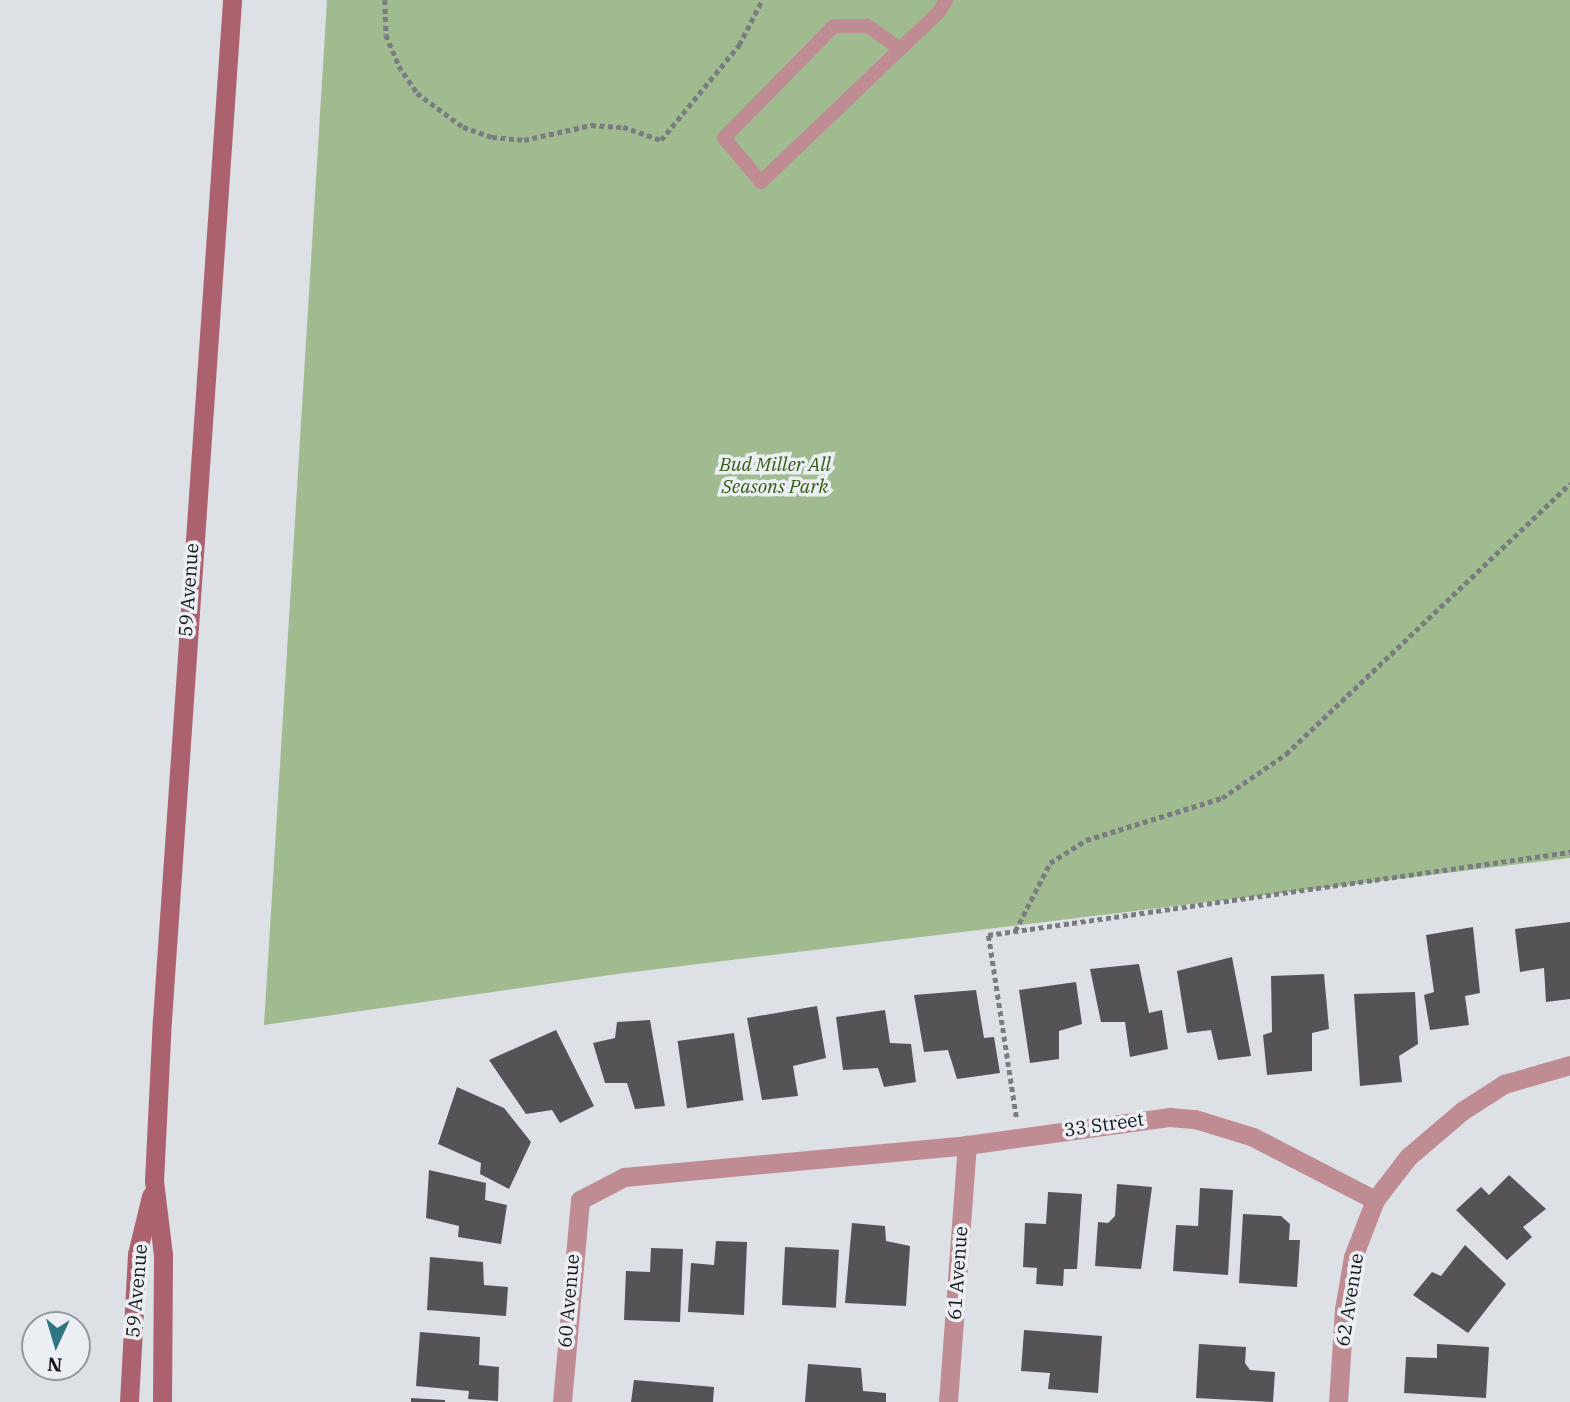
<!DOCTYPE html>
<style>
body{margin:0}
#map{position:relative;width:1570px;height:1402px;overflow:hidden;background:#dde1e6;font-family:"IBM Plex Serif",serif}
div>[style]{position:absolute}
.green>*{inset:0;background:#a1bb90}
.building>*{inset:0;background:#565357;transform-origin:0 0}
.path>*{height:4.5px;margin-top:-2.25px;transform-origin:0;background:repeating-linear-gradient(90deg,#7a7c80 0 5px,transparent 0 8.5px)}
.service>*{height:14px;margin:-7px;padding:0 7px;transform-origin:7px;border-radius:7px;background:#bf8c93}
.minor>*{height:19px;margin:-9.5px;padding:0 9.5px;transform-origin:9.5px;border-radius:9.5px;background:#bf8c93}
.secondary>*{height:19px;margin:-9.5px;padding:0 9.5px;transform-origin:9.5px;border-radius:9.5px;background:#ab626e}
span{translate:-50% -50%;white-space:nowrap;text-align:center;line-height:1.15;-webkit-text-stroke:7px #ebeef3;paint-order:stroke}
.park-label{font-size:19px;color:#345b12;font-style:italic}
.street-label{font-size:19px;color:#151618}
.north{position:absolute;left:21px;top:1311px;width:70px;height:70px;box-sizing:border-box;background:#ebeef3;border:2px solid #95989b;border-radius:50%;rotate:184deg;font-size:19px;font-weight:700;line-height:28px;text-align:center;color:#151618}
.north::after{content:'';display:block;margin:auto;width:24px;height:32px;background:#2f7682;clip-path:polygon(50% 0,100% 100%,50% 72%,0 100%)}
</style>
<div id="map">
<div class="green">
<div style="clip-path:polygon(327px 0,1570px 0,1570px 858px,617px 974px,264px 1025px)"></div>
</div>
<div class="building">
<div style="clip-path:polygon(1570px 922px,1570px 999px,1546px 1002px,1544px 968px,1520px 972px,1515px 929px)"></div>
<div style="clip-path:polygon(1473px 927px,1480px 993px,1465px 996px,1469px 1025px,1430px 1030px,1424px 995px,1434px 992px,1426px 935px)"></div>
<div style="clip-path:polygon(1232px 957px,1251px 1056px,1218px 1060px,1211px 1030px,1187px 1033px,1177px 971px)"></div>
<div style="clip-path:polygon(1139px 964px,1149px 1013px,1162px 1010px,1168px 1049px,1130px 1057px,1125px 1022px,1101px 1022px,1090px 969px)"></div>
<div style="clip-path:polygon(1324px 974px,1329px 1029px,1312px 1033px,1312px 1071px,1267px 1075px,1263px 1035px,1272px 1032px,1271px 976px)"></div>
<div style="clip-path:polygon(1076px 982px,1082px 1024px,1059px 1031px,1059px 1059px,1030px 1063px,1019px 990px)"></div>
<div style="clip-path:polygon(976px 990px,984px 1038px,994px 1037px,1000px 1073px,957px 1079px,948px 1050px,924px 1052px,914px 995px)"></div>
<div style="clip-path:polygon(1415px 992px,1418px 1044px,1399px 1056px,1402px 1082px,1360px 1086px,1354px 994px)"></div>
<div style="clip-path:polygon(817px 1006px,826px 1058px,793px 1066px,798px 1096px,762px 1100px,747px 1018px)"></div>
<div style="clip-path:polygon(885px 1010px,890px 1043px,911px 1044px,916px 1082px,884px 1087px,878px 1068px,843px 1070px,836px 1017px)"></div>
<div style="clip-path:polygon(650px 1020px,665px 1106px,635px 1109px,627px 1083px,605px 1083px,593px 1043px,615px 1038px,617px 1022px)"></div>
<div style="clip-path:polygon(556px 1030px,594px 1106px,560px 1123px,552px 1110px,526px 1114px,489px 1060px)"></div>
<div style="left:734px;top:1033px;width:68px;height:57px;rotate:82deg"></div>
<div style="clip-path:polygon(457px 1087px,504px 1108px,531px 1142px,509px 1189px,480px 1174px,481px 1163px,438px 1144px)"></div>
<div style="clip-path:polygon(429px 1170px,486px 1183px,485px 1200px,507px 1205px,501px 1244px,458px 1237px,459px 1226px,426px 1218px)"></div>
<div style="clip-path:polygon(1509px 1175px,1546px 1209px,1523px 1227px,1532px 1237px,1507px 1260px,1456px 1210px,1481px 1187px,1489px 1195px)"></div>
<div style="clip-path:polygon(1117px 1184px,1152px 1187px,1141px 1269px,1095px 1266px,1098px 1222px,1108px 1223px,1115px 1216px)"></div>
<div style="clip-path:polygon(1200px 1188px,1233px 1190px,1228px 1275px,1173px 1271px,1176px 1225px,1198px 1226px)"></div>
<div style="clip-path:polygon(1048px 1192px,1082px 1194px,1077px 1269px,1064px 1269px,1063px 1286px,1036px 1284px,1037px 1268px,1023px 1267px,1025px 1223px,1046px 1224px)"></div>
<div style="clip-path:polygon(1243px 1214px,1281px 1216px,1290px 1224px,1289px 1240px,1300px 1240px,1297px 1287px,1239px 1283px)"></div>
<div style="clip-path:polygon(852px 1223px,885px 1226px,886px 1241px,910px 1246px,906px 1306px,845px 1303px)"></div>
<div style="clip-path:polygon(716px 1241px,747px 1242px,744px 1315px,688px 1312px,691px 1263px,714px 1265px)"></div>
<div style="clip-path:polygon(1465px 1245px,1506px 1284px,1468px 1333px,1413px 1295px,1432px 1272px,1441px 1276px)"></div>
<div style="left:785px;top:1247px;width:54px;height:58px;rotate:3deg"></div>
<div style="clip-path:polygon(651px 1248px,683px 1249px,680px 1322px,624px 1320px,626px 1271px,650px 1272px)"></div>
<div style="clip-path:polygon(430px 1257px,483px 1262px,484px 1285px,508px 1287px,506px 1316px,427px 1310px)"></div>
<div style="clip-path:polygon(1024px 1330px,1102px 1336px,1098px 1393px,1048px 1389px,1050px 1373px,1021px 1371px)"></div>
<div style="clip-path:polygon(420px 1332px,480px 1337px,479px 1365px,499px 1367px,498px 1401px,468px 1399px,469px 1391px,416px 1386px)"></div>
<div style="clip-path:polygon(1199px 1344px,1246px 1347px,1245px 1363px,1250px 1370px,1275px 1372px,1273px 1402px,1196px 1398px)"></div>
<div style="clip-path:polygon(1437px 1344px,1489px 1347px,1486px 1398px,1404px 1393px,1406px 1357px,1437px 1358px)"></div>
<div style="clip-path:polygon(808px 1364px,861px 1368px,863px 1391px,886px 1393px,886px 1402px,805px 1402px)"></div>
<div style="clip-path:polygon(634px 1380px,714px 1387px,713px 1402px,631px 1402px)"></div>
<div style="clip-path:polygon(411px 1398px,445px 1400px,445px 1402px,411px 1402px)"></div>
</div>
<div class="path">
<div style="left:385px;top:0;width:35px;rotate:88deg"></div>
<div style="left:386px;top:35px;width:34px;rotate:67deg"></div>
<div style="left:399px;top:66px;width:32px;rotate:56deg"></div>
<div style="left:417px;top:93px;width:57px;rotate:36.5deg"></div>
<div style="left:463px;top:127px;width:31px;rotate:19deg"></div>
<div style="left:492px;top:137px;width:32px;rotate:5deg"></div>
<div style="left:524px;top:140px;width:69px;rotate:-12.6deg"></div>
<div style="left:591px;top:125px;width:32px;rotate:4deg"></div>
<div style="left:623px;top:127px;width:40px;rotate:18.9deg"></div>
<div style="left:661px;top:140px;width:123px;rotate:-50.6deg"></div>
<div style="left:739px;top:45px;width:51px;rotate:-62.9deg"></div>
<div style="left:1015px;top:931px;width:76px;rotate:-62.8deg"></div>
<div style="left:1050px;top:863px;width:43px;rotate:-32.6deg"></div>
<div style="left:1086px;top:840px;width:142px;rotate:-17.2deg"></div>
<div style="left:1222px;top:798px;width:78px;rotate:-34.5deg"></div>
<div style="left:1286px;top:754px;width:392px;rotate:-43.6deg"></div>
<div style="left:1016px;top:1117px;width:184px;rotate:-98.7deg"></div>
<div style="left:988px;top:935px;width:588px;rotate:-8.12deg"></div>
</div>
<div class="service">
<div style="left:899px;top:48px;width:39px;rotate:-145deg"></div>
<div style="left:867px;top:26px;width:33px;rotate:180deg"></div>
<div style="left:834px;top:26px;width:157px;rotate:134.5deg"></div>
<div style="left:724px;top:138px;width:57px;rotate:49.9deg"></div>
<div style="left:761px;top:182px;width:246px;rotate:-43.7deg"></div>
<div style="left:939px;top:12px;width:14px;rotate:-60deg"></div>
</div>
<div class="minor">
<div style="left:562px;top:1402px;width:203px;rotate:-84.9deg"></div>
<div style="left:580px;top:1200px;width:50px;rotate:-27.6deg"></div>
<div style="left:624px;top:1177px;width:344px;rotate:-5.3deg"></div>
<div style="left:967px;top:1145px;width:205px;rotate:-7.9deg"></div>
<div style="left:1170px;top:1117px;width:25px;rotate:5deg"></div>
<div style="left:1195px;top:1119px;width:61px;rotate:17.2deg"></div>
<div style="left:1253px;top:1137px;width:137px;rotate:27.3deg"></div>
<div style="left:948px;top:1402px;width:258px;rotate:-85.8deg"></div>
<div style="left:1338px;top:1402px;width:93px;rotate:-86.3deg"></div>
<div style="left:1344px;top:1309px;width:53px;rotate:-80.2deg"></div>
<div style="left:1353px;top:1257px;width:61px;rotate:-68.9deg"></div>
<div style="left:1375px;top:1200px;width:54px;rotate:-52.5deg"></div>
<div style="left:1408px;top:1157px;width:71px;rotate:-40.4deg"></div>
<div style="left:1462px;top:1111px;width:50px;rotate:-32.7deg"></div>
<div style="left:1504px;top:1084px;width:69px;rotate:-16.1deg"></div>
</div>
<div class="secondary">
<div style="left:129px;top:1402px;width:148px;rotate:-86.9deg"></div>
<div style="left:137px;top:1254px;width:60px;rotate:-76.4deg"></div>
<div style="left:162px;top:1402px;width:147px;rotate:-89.6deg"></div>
<div style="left:163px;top:1255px;width:75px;rotate:-96.9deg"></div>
<div style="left:154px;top:1181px;width:161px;rotate:-87.2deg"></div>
<div style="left:162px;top:1020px;width:1022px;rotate:-86.07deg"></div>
</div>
<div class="park-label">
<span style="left:775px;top:476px">Bud Miller All<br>Seasons Park</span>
</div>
<div class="street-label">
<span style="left:189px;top:590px;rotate:-86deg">59 Avenue</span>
<span style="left:1104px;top:1125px;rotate:-8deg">33 Street</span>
<span style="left:958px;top:1273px;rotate:-86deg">61 Avenue</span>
<span style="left:137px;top:1291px;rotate:-85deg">59 Avenue</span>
<span style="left:1350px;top:1300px;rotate:-81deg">62 Avenue</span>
<span style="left:569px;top:1301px;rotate:-85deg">60 Avenue</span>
</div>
<div class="north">N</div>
</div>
